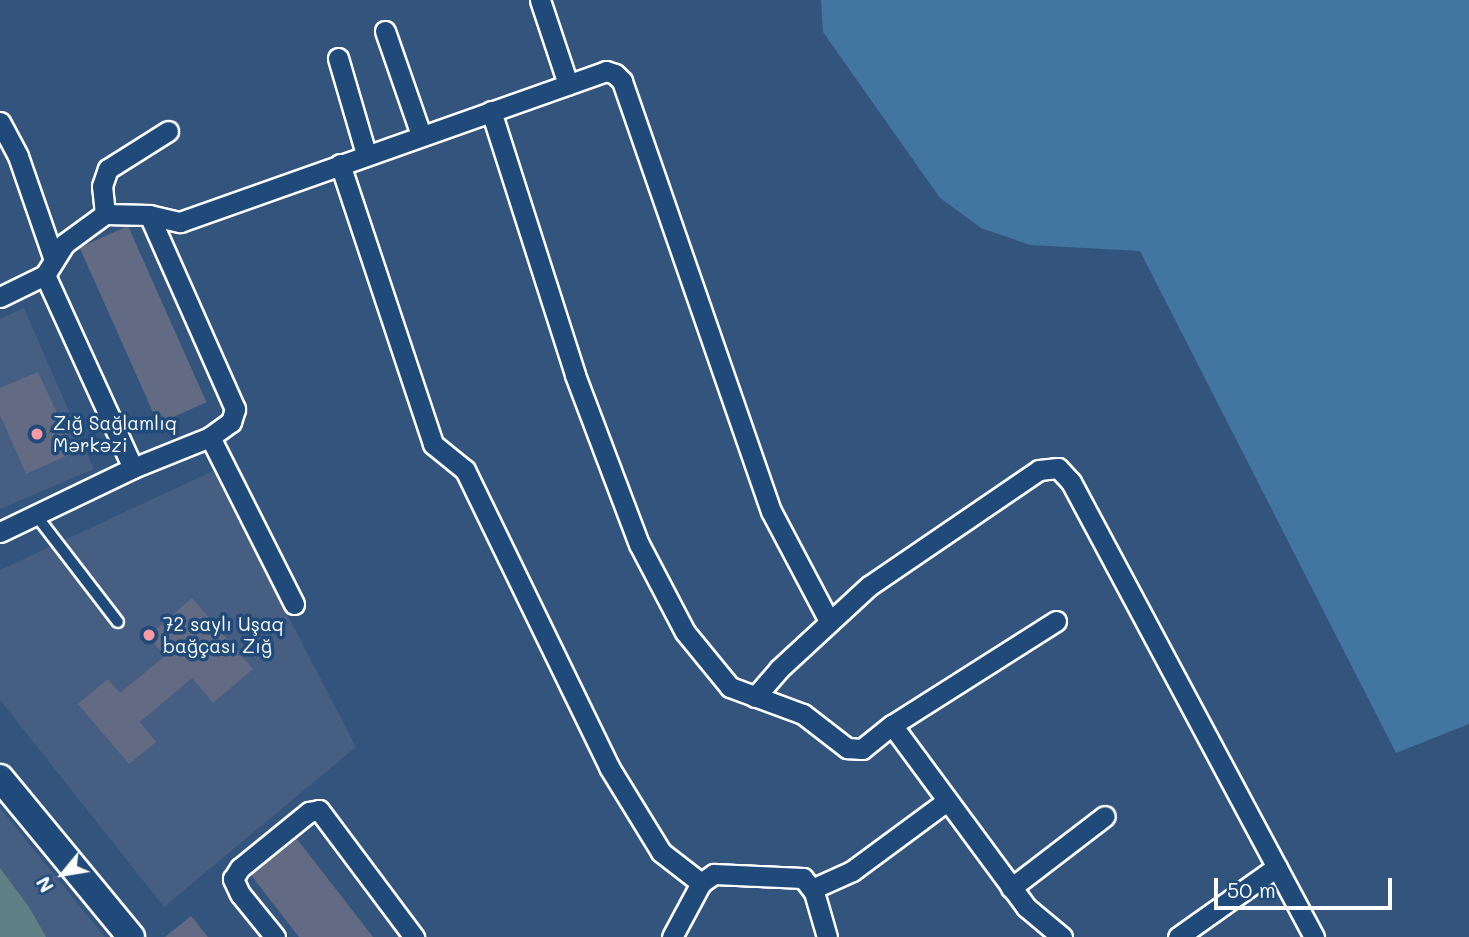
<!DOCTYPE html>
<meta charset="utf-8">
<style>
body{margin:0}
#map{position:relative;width:1469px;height:937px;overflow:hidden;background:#33547d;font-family:Mali,sans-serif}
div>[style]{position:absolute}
.built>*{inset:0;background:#455e82}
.green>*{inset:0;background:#5f8185}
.water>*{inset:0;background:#42759f}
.building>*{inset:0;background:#626b83;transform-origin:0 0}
.roads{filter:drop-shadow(2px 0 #fff) drop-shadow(-2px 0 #fff) drop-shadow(0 2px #fff) drop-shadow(0 -2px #fff)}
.lane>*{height:10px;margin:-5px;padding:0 5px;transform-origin:5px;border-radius:5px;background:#1f4a7a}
.street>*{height:19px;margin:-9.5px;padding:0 9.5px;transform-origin:9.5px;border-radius:9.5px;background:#1f4a7a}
.secondary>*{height:26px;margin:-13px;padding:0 13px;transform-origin:13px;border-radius:13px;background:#1f4a7a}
.dots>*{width:19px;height:19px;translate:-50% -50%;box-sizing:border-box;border:4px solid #1f4a7a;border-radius:50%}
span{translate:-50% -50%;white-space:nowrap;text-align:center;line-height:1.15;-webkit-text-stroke:7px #1f4a7a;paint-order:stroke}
.poi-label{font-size:19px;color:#fff}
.left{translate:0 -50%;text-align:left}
.north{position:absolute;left:28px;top:839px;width:70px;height:70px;-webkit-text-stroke:5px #1f4a7a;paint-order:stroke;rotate:240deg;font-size:19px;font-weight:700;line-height:28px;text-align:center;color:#fff}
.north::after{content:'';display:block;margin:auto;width:24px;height:32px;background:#fff;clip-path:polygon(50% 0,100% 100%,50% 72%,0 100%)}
.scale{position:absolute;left:1214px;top:878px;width:178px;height:32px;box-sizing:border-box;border:4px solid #fff;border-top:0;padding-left:9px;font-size:21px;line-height:24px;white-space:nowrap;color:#fff;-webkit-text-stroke:5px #1f4a7a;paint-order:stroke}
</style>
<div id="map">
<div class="built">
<div style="clip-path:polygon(24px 308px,94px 469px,0 509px,0 319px)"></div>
<div style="clip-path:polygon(213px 471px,356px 747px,164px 907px,0 700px,0 570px)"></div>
<div style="clip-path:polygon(0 808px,105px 937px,0 937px)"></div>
</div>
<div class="green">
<div style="clip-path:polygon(0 868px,29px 907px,46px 937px,0 937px)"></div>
</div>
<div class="water">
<div style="clip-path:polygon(821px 0,1469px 0,1469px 724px,1396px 753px,1140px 251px,1030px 245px,981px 228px,940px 198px,823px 32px)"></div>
</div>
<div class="building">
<div style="left:128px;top:226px;width:193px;height:53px;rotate:66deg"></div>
<div style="clip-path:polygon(38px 372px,75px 452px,26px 474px,0 415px,0 388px)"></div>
<div style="clip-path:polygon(192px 598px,253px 669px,213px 703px,192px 678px,140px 722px,156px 742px,129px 764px,78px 704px,108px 679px,120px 693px,165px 656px,148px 636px)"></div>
<div style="clip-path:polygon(297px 839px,373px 937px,299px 937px,251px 875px)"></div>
<div style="clip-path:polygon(191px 916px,208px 937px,165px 937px)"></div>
</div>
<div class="roads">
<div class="lane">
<div style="left:35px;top:514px;width:136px;rotate:52.5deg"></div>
</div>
<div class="street">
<div style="left:540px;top:0;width:89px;rotate:71.6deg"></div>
<div style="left:385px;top:31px;width:110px;rotate:70.9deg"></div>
<div style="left:338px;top:58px;width:100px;rotate:73.7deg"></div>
<div style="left:491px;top:111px;width:277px;rotate:72.3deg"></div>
<div style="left:575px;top:375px;width:181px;rotate:69.3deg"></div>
<div style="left:639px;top:544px;width:99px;rotate:62.4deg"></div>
<div style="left:685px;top:632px;width:71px;rotate:50.7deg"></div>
<div style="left:730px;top:687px;width:78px;rotate:20.3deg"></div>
<div style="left:803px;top:714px;width:56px;rotate:37.7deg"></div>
<div style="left:847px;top:748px;width:15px;rotate:4deg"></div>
<div style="left:862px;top:749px;width:38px;rotate:-39deg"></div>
<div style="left:0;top:122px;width:38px;rotate:62deg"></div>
<div style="left:18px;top:156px;width:110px;rotate:70.9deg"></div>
<div style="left:340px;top:164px;width:295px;rotate:71.6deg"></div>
<div style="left:433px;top:444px;width:41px;rotate:39.1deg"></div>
<div style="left:465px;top:470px;width:330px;rotate:64.1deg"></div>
<div style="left:609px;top:767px;width:100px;rotate:58.5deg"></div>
<div style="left:661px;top:852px;width:51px;rotate:37.8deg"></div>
<div style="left:105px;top:214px;width:44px;rotate:1.3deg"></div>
<div style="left:149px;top:215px;width:32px;rotate:13deg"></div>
<div style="left:180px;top:222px;width:452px;rotate:-19.5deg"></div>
<div style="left:606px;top:71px;width:9px;rotate:18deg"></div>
<div style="left:615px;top:74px;width:10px;rotate:45deg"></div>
<div style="left:622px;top:81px;width:455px;rotate:70.9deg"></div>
<div style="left:771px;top:511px;width:124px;rotate:62.2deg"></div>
<div style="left:45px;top:275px;width:212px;rotate:65.5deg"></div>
<div style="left:0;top:297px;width:50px;rotate:-26.1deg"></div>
<div style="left:45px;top:275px;width:36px;rotate:-58deg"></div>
<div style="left:64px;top:244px;width:51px;rotate:-36.2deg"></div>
<div style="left:105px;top:214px;width:28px;rotate:-96deg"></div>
<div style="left:102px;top:186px;width:18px;rotate:-71deg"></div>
<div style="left:108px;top:169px;width:71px;rotate:-32.3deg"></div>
<div style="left:210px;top:437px;width:187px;rotate:63.3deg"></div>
<div style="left:0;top:532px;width:148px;rotate:-25.7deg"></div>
<div style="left:133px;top:468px;width:83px;rotate:-21.9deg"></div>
<div style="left:210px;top:437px;width:26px;rotate:-36deg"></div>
<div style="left:231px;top:422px;width:14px;rotate:-73deg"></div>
<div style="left:235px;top:409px;width:212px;rotate:-113.9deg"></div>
<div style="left:1056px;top:621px;width:194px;rotate:147.6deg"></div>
<div style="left:892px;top:725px;width:226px;rotate:53.6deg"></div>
<div style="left:1026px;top:907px;width:47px;rotate:39.8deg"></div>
<div style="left:755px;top:697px;width:37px;rotate:-49deg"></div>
<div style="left:779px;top:669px;width:122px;rotate:-42.7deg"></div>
<div style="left:869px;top:586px;width:206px;rotate:-34.3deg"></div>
<div style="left:1039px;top:470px;width:19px;rotate:-6deg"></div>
<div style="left:1058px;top:468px;width:19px;rotate:47deg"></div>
<div style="left:1071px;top:482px;width:516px;rotate:61.89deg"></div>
<div style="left:1011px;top:888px;width:118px;rotate:-37.5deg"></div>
<div style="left:812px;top:889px;width:44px;rotate:-24.2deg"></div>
<div style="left:852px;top:871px;width:118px;rotate:-36.4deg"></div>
<div style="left:275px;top:937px;width:55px;rotate:-129.1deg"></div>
<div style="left:240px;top:894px;width:17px;rotate:-115deg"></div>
<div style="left:233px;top:879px;width:13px;rotate:-58deg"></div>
<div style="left:240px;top:868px;width:89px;rotate:-39.1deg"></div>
<div style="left:309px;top:812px;width:10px;rotate:-11deg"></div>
<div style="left:319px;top:810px;width:159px;rotate:53.2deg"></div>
<div style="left:672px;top:937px;width:61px;rotate:-61.8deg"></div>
<div style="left:701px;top:883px;width:16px;rotate:-35deg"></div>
<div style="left:714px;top:874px;width:89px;rotate:2.6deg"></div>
<div style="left:803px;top:878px;width:18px;rotate:52deg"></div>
<div style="left:814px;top:892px;width:47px;rotate:73.9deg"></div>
<div style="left:1178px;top:937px;width:121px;rotate:-35.3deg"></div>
</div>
<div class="secondary">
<div style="left:0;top:778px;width:206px;rotate:50.5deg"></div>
</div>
</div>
<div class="dots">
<div style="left:37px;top:434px;background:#ff9aa2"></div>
<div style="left:149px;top:635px;background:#ff9aa2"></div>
</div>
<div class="poi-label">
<span class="left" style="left:53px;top:434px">Zığ Sağlamlıq<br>Mərkəzi</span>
<span class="left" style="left:163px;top:635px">72 saylı Uşaq<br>bağçası Zığ</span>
</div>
<div class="north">N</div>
<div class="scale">50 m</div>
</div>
